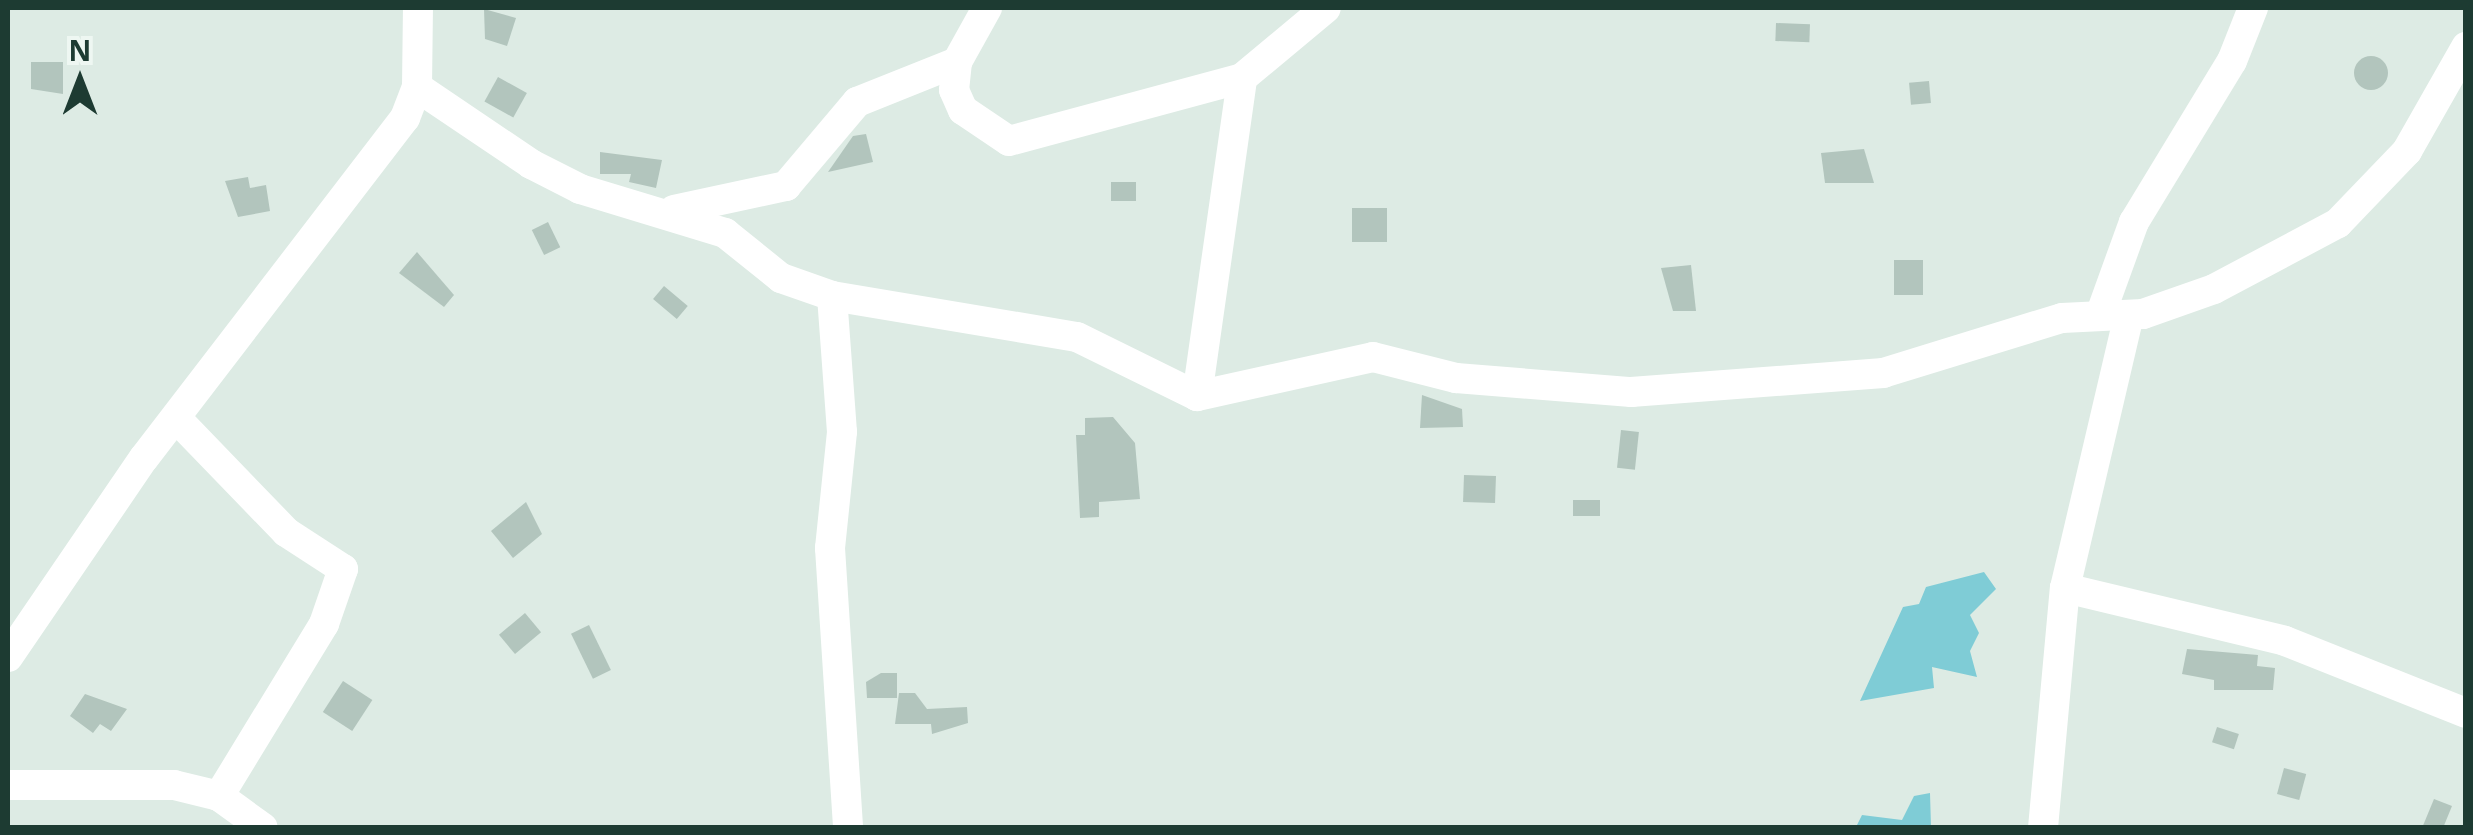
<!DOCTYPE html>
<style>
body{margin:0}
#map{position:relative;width:2473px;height:835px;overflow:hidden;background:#ddebe4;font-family:"Noto Sans",sans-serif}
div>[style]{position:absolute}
.water>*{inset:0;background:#7fccd6}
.building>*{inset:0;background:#b2c5bd;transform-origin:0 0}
.round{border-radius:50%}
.minor>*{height:30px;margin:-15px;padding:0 15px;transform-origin:15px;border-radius:15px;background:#fff}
span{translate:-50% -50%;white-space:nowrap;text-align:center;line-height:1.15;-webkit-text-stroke:8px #eef7f2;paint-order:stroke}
.frame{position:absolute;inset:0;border:10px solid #1d3b32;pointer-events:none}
.north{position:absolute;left:30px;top:30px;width:100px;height:100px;-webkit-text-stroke:8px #eef7f2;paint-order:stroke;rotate:0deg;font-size:28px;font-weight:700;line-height:40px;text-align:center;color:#1d3b32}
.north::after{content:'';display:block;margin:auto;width:35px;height:45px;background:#1d3b32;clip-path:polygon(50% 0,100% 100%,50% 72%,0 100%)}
</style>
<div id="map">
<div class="water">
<div style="clip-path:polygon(1984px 572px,1996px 589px,1970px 615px,1979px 633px,1970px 651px,1977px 677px,1932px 667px,1934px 688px,1860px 701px,1903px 607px,1919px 604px,1926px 587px)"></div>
<div style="clip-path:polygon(1930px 793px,1931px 827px,1856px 827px,1862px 815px,1902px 820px,1914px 796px)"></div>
</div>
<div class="building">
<div style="clip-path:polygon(484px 9px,516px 18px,507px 46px,485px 39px)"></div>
<div style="left:1776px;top:23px;width:34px;height:18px;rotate:2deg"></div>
<div class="round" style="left:2354px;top:56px;width:34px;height:34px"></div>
<div style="clip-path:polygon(31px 62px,63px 62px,63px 94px,31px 89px)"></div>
<div style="left:498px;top:77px;width:33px;height:28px;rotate:29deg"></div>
<div style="left:1929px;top:81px;width:22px;height:20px;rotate:85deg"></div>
<div style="clip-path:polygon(866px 134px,873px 162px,828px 172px,853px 136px)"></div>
<div style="clip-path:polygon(1864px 149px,1874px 183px,1825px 183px,1821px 153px)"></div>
<div style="clip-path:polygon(600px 152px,662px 160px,656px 188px,629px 182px,631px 174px,600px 174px)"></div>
<div style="clip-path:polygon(248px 177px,250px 188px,266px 185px,270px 211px,238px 217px,225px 181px)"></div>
<div style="left:1111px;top:182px;width:25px;height:19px"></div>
<div style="left:1352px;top:208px;width:35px;height:34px"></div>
<div style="left:548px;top:222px;width:28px;height:18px;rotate:64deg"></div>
<div style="clip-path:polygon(417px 252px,454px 295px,444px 307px,399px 273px)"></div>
<div style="left:1894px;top:260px;width:29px;height:35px"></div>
<div style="clip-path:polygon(1691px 265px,1696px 311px,1673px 311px,1661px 268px)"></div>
<div style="left:664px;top:286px;width:31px;height:17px;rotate:40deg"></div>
<div style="clip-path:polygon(1422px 395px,1462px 409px,1463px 427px,1420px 428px)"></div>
<div style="clip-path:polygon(1113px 417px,1135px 443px,1140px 499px,1099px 502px,1099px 517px,1080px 518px,1076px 435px,1085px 435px,1085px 418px)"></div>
<div style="left:1621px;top:430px;width:18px;height:38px;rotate:6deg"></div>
<div style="left:1464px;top:475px;width:32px;height:27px;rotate:2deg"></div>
<div style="left:1573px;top:500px;width:27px;height:16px"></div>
<div style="clip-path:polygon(526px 502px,542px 534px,513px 558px,491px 531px)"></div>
<div style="left:525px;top:613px;width:25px;height:34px;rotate:50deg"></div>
<div style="left:589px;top:625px;width:50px;height:20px;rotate:64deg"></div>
<div style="clip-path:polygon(2187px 649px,2258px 655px,2257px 666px,2275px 668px,2273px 690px,2214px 690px,2214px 680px,2182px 674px)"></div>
<div style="clip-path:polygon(881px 673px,897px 673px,897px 698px,867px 698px,866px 682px)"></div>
<div style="left:343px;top:681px;width:35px;height:37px;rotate:33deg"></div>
<div style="clip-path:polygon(899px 693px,915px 693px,927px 709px,967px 707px,968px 723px,932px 734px,931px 724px,895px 724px)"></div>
<div style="clip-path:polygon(85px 694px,127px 709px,111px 731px,100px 724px,93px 733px,70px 716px)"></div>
<div style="left:2217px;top:727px;width:23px;height:16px;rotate:18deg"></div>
<div style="left:2284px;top:768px;width:23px;height:27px;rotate:15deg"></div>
<div style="clip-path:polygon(2434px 799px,2452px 806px,2443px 828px,2422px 828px)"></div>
</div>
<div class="minor">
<div style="left:987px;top:8px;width:62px;rotate:119.1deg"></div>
<div style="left:957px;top:62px;width:28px;rotate:96deg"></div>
<div style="left:954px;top:90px;width:22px;rotate:66deg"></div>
<div style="left:963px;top:110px;width:55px;rotate:34deg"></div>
<div style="left:1009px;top:141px;width:241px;rotate:-15.1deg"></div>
<div style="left:1242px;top:78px;width:109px;rotate:-39.8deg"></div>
<div style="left:417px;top:87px;width:138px;rotate:34deg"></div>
<div style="left:531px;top:164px;width:55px;rotate:27deg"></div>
<div style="left:580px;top:189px;width:152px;rotate:16.9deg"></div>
<div style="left:725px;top:233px;width:72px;rotate:38.8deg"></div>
<div style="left:781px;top:278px;width:54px;rotate:19.4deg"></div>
<div style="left:832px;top:296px;width:248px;rotate:9.5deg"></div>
<div style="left:1077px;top:337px;width:134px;rotate:26.2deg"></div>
<div style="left:1197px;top:396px;width:180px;rotate:-12.5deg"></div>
<div style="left:1373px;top:357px;width:86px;rotate:14.2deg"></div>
<div style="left:1456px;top:378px;width:176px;rotate:4.6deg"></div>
<div style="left:1631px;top:392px;width:253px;rotate:-4.3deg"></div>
<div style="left:1883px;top:373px;width:187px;rotate:-17.1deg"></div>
<div style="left:2062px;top:318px;width:81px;rotate:-2.8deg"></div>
<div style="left:2143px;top:314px;width:75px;rotate:-19.4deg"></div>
<div style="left:2214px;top:289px;width:140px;rotate:-28deg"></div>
<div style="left:2338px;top:223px;width:100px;rotate:-46.2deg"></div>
<div style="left:2407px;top:151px;width:120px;rotate:-60.4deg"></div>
<div style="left:674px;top:210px;width:115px;rotate:-12.1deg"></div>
<div style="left:786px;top:186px;width:110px;rotate:-49.8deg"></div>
<div style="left:857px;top:102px;width:108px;rotate:-21.8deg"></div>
<div style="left:832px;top:296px;width:136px;rotate:85.8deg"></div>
<div style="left:842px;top:432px;width:117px;rotate:95.9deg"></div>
<div style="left:830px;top:548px;width:281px;rotate:86.3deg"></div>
<div style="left:2101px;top:313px;width:97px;rotate:-70.1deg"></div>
<div style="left:2134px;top:222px;width:188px;rotate:-58.7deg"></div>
<div style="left:2232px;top:61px;width:57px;rotate:-68.4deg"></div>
<div style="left:1197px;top:396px;width:321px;rotate:-81.9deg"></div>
<div style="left:177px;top:419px;width:157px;rotate:46deg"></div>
<div style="left:286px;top:532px;width:68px;rotate:33deg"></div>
<div style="left:343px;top:569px;width:58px;rotate:109.1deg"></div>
<div style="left:324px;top:624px;width:202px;rotate:121.4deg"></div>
<div style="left:2065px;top:588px;width:226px;rotate:13.5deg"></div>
<div style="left:2285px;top:641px;width:195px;rotate:21.7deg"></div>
<div style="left:8px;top:657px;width:241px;rotate:-55.7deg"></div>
<div style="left:144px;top:458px;width:429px;rotate:-52.5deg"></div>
<div style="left:405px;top:118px;width:33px;rotate:-69deg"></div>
<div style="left:417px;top:87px;width:79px;rotate:-89.3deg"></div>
<div style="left:8px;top:785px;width:166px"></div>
<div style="left:174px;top:785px;width:46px;rotate:13.7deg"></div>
<div style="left:219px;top:796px;width:54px;rotate:36deg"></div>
<div style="left:2043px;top:828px;width:241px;rotate:-84.8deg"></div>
<div style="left:2065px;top:588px;width:280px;rotate:-76.8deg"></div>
</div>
<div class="frame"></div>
<div class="north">N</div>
</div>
